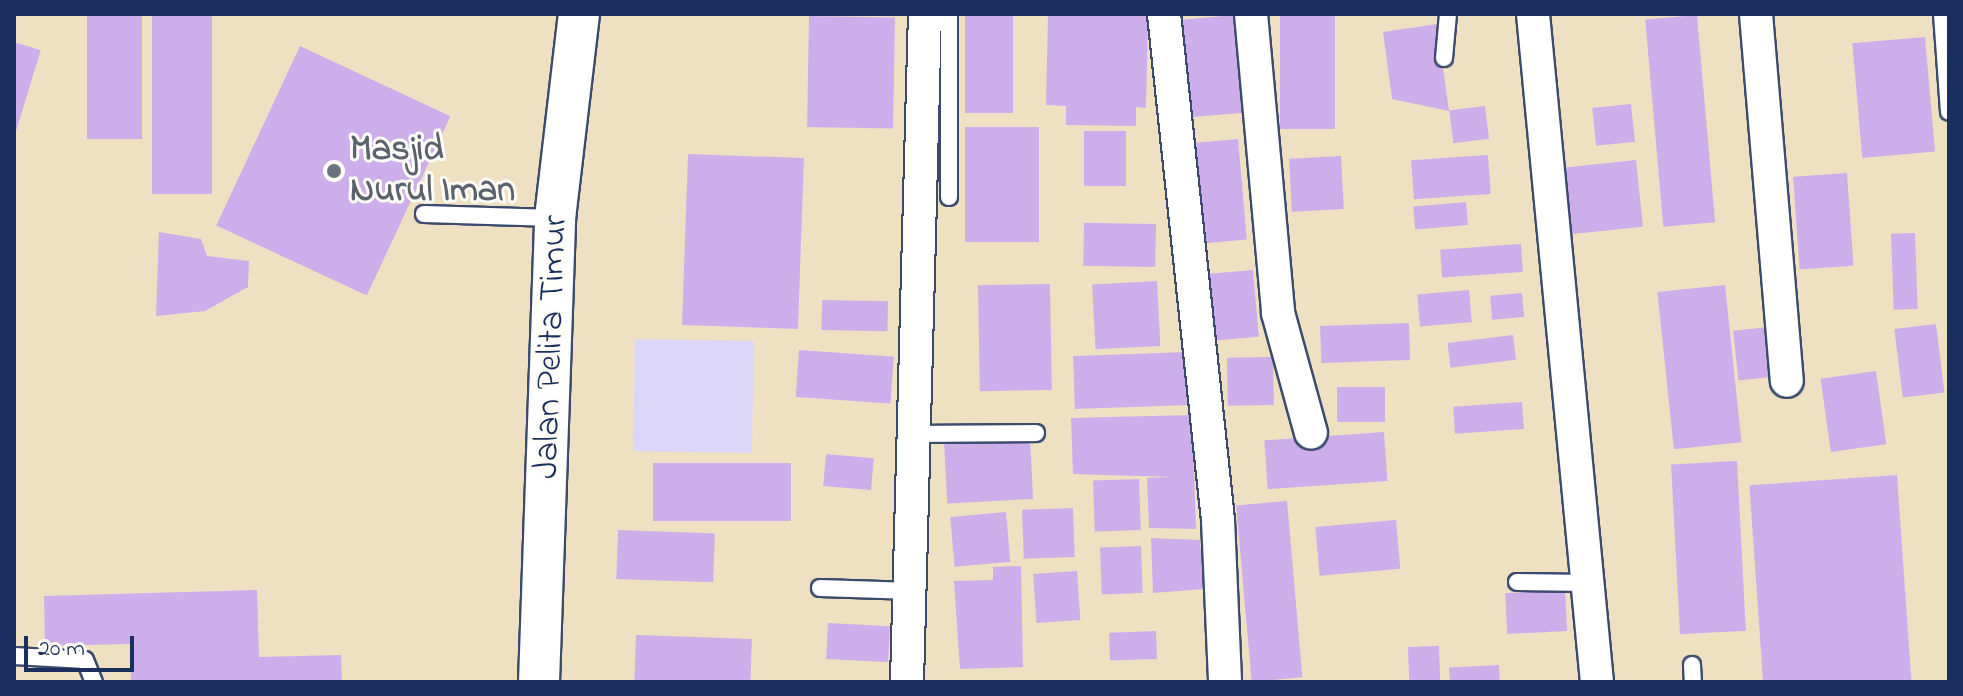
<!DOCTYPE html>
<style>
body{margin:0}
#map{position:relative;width:1963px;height:696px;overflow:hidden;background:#efe0c1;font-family:"Indie Flower",sans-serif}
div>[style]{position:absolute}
.built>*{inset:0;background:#dbd6f7;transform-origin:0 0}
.building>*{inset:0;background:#cdaeeb;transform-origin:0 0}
.roads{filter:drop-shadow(2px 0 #3b4a6d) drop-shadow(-2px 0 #3b4a6d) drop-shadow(0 2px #3b4a6d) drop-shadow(0 -2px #3b4a6d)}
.service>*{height:16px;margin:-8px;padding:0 8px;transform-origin:8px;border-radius:8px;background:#fff}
.minor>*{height:32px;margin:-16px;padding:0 16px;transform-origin:16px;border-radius:16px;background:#fff}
.tertiary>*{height:40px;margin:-20px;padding:0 20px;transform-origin:20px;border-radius:20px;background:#fff}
.dots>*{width:22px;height:22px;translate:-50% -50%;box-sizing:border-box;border:4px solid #fdfcf7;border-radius:50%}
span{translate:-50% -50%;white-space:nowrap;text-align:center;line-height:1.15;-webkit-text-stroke:6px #fdfcf7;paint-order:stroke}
.worship-label{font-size:36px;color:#5b616d;font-weight:700}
.left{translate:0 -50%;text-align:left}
.street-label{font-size:36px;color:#1b2f5e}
.frame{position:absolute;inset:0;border:16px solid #1b2f5e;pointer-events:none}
.scale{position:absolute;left:24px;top:636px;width:110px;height:36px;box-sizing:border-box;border:4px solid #1b2f5e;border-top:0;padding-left:10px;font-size:24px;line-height:28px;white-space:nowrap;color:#1b2f5e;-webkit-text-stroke:6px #fdfcf7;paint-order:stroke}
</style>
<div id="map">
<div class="built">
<div style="left:635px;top:339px;width:119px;height:112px;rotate:1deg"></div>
</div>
<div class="building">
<div style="left:87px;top:14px;width:55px;height:125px"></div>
<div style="left:152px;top:14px;width:60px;height:180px"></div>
<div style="left:965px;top:14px;width:48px;height:99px"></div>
<div style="clip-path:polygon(1048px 14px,1148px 14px,1146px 108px,1136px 107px,1136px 126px,1066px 125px,1066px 106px,1046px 105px)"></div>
<div style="left:1280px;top:14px;width:55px;height:115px"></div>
<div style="left:1235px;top:15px;width:98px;height:57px;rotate:85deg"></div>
<div style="left:1697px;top:15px;width:208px;height:52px;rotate:85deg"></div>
<div style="left:809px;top:16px;width:86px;height:111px;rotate:1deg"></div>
<div style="clip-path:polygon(1437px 24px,1449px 111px,1392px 99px,1383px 32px)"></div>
<div style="left:1925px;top:37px;width:115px;height:73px;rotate:85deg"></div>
<div style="left:14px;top:42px;width:28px;height:184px;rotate:17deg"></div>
<div style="left:300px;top:46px;width:166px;height:198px;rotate:25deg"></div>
<div style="left:1631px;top:104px;width:38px;height:39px;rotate:84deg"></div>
<div style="left:1485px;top:106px;width:33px;height:36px;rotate:83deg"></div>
<div style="left:965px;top:127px;width:74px;height:115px"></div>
<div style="left:1084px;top:131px;width:42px;height:55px"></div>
<div style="left:1238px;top:139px;width:101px;height:51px;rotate:85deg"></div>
<div style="left:688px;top:154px;width:116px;height:171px;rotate:2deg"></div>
<div style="left:1488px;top:155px;width:39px;height:77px;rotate:86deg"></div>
<div style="left:1341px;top:156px;width:53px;height:52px;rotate:87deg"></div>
<div style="left:1636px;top:160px;width:67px;height:73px;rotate:84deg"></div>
<div style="left:1847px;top:173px;width:93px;height:54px;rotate:86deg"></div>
<div style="left:1466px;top:202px;width:23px;height:53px;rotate:85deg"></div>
<div style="left:1156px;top:224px;width:43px;height:72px;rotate:91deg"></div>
<div style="clip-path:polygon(159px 232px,201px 239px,207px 256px,249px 261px,248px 287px,205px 311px,156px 316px)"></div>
<div style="left:1915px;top:233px;width:76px;height:24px;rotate:88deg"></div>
<div style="left:1521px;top:244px;width:28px;height:81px;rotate:86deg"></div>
<div style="left:1253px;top:270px;width:67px;height:50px;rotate:85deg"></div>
<div style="left:1157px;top:281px;width:65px;height:65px;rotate:87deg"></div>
<div style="left:1050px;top:284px;width:106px;height:72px;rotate:89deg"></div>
<div style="left:1725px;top:285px;width:158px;height:68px;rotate:84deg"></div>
<div style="left:1469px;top:290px;width:32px;height:52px;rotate:85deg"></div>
<div style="left:1522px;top:293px;width:24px;height:32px;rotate:85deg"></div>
<div style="left:822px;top:300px;width:66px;height:30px;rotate:1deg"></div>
<div style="left:1409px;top:323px;width:37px;height:89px;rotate:88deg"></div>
<div style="left:1936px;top:324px;width:69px;height:42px;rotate:83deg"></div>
<div style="left:1769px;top:327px;width:50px;height:36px;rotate:84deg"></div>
<div style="left:1513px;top:335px;width:25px;height:66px;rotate:83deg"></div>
<div style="left:799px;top:350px;width:95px;height:47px;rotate:4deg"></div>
<div style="left:1188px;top:352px;width:53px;height:115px;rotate:88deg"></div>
<div style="left:1273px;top:357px;width:48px;height:46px;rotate:89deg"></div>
<div style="left:1876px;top:371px;width:74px;height:56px;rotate:82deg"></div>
<div style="left:1385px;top:387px;width:35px;height:48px;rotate:90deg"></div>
<div style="left:1522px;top:402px;width:27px;height:69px;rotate:86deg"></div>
<div style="clip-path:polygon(1192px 415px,1196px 529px,1149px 528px,1147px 478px,1173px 477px,1073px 474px,1071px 418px)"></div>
<div style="left:1384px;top:432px;width:49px;height:120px;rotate:86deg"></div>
<div style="left:1030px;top:439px;width:60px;height:86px;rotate:87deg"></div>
<div style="left:826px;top:454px;width:48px;height:32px;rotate:5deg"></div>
<div style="left:1737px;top:461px;width:170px;height:66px;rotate:87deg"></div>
<div style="left:791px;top:463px;width:58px;height:138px;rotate:90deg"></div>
<div style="left:1897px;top:475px;width:208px;height:148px;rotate:86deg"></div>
<div style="left:1139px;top:479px;width:51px;height:46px;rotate:88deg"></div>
<div style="left:1287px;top:501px;width:177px;height:51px;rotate:85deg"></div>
<div style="left:1073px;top:508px;width:49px;height:51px;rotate:88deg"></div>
<div style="left:1006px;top:512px;width:50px;height:56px;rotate:85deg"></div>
<div style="left:1396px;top:520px;width:49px;height:81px;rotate:85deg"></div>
<div style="left:618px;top:530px;width:97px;height:49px;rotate:2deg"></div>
<div style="clip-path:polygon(1151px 538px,1200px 540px,1204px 589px,1153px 593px)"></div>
<div style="left:1141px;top:546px;width:47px;height:41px;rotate:88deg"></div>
<div style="clip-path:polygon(1021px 566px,1023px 667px,960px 669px,954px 581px,993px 580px,993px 567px)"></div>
<div style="left:1077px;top:571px;width:49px;height:44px;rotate:86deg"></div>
<div style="clip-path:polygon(257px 590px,259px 657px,341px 655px,342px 682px,131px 682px,130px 644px,45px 646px,44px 596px)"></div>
<div style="left:1565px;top:590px;width:41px;height:60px;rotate:87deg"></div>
<div style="left:828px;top:623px;width:62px;height:36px;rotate:3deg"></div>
<div style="left:1156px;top:631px;width:28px;height:47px;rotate:88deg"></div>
<div style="left:636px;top:635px;width:116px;height:47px;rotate:2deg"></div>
<div style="left:1439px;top:646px;width:36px;height:31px;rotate:88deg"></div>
<div style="left:1499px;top:665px;width:17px;height:50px;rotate:87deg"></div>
</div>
<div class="roads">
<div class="service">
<div style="left:1942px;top:14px;width:98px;rotate:85.9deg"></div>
<div style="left:1444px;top:58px;width:44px;rotate:-84.8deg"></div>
<div style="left:949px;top:197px;width:183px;rotate:-90deg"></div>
<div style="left:424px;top:214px;width:130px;rotate:1.8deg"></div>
<div style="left:918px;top:434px;width:118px;rotate:-0.5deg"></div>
<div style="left:1517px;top:582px;width:70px;rotate:0.8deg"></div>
<div style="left:820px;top:588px;width:93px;rotate:1.8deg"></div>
<div style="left:14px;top:656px;width:71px;rotate:3.2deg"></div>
<div style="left:85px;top:660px;width:24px;rotate:68deg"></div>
<div style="left:1692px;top:665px;width:17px;rotate:87deg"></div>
</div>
<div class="minor">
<div style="left:1164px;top:14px;width:509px;rotate:83.91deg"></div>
<div style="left:1218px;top:520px;width:162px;rotate:87.5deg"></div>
<div style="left:1251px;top:14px;width:300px;rotate:84.8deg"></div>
<div style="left:1278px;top:313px;width:124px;rotate:74.6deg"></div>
<div style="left:1533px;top:14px;width:671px;rotate:84.53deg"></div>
<div style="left:1756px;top:14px;width:368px;rotate:85.2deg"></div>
<div style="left:907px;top:682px;width:668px;rotate:-88.46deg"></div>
</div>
<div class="tertiary">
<div style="left:539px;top:682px;width:464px;rotate:-88deg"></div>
<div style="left:555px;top:218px;width:205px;rotate:-83.3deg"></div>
</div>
</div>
<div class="dots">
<div style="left:334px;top:171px;background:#6b7280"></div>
</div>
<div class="worship-label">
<span class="left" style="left:350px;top:171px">Masjid<br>Nurul Iman</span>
</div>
<div class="street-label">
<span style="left:552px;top:347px;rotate:-88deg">Jalan Pelita Timur</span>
</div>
<div class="frame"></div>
<div class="scale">20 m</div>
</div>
